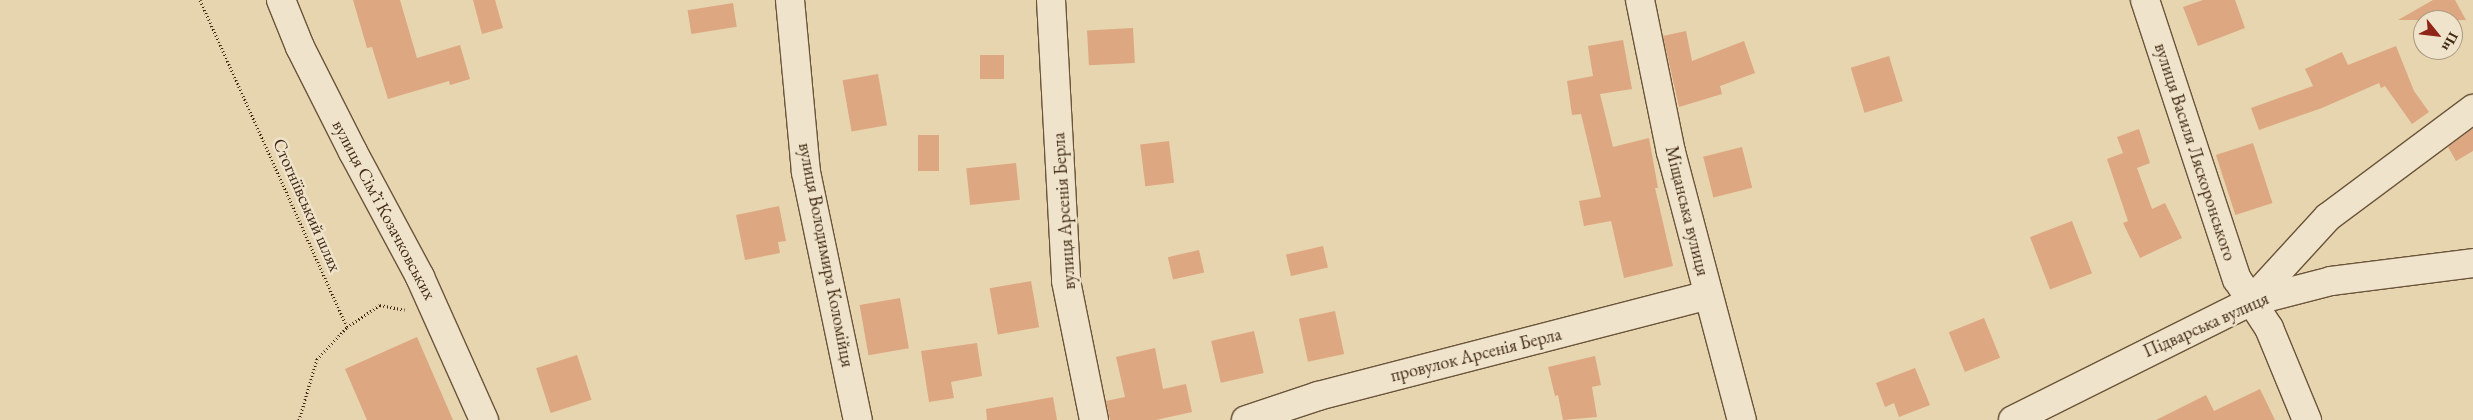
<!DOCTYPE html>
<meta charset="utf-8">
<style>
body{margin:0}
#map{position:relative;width:2473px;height:420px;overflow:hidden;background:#e7d5af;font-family:"EB Garamond",serif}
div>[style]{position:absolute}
.building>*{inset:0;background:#dda781;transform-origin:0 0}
.path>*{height:3px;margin-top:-1.5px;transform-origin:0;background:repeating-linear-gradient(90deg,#422913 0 1px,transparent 0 3.5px)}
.roads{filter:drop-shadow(1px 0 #6b543a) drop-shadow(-1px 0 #6b543a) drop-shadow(0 1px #6b543a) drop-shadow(0 -1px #6b543a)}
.minor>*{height:28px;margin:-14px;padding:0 14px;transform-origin:14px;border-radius:14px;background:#efe4cb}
span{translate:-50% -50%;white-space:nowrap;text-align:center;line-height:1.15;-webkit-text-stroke:5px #efe4cb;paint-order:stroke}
.street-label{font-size:18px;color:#422913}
.north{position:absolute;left:2413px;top:10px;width:50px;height:50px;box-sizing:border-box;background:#efe4cb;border:1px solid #aa9981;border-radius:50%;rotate:119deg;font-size:14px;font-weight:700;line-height:20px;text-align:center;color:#422913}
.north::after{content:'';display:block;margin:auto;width:18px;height:22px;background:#8f2418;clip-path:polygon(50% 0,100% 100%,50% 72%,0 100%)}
</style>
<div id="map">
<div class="building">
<div style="clip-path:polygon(353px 0,400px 0,417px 58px,460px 45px,470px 79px,450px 85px,449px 81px,388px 99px,372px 47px,367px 48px)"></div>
<div style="clip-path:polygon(473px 0,495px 0,503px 28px,482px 34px)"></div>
<div style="clip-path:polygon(2203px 0,2235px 0,2245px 28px,2198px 46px,2183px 7px)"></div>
<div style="clip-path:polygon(2433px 0,2455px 0,2466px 20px,2398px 20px)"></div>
<div style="left:733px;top:3px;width:24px;height:46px;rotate:81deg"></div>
<div style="left:1133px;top:28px;width:35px;height:46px;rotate:87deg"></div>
<div style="clip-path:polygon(1686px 31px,1692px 61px,1744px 41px,1755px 73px,1720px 86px,1722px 94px,1679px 107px,1663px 36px)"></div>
<div style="clip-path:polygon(1623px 40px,1632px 89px,1600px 94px,1613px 147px,1649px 138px,1658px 188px,1655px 188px,1673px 266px,1624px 278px,1611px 221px,1584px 226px,1579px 201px,1601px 197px,1581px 114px,1572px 115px,1567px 81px,1593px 76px,1588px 46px)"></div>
<div style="clip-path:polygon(2396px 46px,2414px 91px,2429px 112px,2412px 124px,2385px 86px,2381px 88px,2379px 83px,2322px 108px,2259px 130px,2251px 108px,2313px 86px,2305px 69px,2342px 52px,2348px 65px)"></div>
<div style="left:980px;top:55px;width:24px;height:24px"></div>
<div style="left:1889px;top:56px;width:47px;height:40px;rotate:73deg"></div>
<div style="left:878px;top:74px;width:52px;height:36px;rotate:80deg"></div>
<div style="clip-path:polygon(2473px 128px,2473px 151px,2456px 161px,2448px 147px)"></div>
<div style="clip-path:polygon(2139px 129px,2150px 163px,2137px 168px,2152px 209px,2165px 203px,2182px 238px,2140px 258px,2123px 223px,2128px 221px,2107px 159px,2123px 153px,2117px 137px)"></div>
<div style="left:918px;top:135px;width:21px;height:36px"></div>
<div style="left:1169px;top:141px;width:42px;height:29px;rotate:83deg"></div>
<div style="left:2253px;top:143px;width:63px;height:39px;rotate:72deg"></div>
<div style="left:1742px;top:147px;width:42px;height:40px;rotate:76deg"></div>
<div style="left:1016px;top:163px;width:37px;height:50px;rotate:84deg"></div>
<div style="clip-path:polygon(779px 206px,786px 241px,778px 242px,780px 253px,745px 260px,736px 215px)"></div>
<div style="left:2072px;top:221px;width:56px;height:45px;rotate:69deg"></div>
<div style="left:1323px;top:246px;width:22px;height:38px;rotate:77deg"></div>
<div style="left:1199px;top:250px;width:23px;height:32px;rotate:77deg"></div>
<div style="left:1031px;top:281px;width:47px;height:42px;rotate:80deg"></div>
<div style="left:900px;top:298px;width:51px;height:41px;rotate:80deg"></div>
<div style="left:1335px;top:311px;width:44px;height:37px;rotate:78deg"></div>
<div style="left:1984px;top:318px;width:43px;height:38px;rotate:68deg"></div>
<div style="left:1254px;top:331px;width:43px;height:44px;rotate:77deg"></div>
<div style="clip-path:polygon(417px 337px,453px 420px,367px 420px,345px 369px)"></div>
<div style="clip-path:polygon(977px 343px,982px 376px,951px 382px,954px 398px,929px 402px,921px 351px)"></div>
<div style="clip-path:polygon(1155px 348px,1163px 389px,1186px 384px,1192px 412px,1156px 420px,1110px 420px,1106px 401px,1125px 397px,1116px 357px)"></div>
<div style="left:577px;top:355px;width:47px;height:43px;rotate:72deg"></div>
<div style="clip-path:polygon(1595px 356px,1601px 385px,1592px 387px,1597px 417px,1563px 420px,1558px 395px,1555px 396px,1548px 367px)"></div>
<div style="clip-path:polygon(1915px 368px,1930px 405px,1899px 417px,1894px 403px,1885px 407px,1876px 383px)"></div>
<div style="clip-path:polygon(2260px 389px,2275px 420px,2156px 420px,2206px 395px,2214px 411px)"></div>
<div style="clip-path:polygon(1053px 397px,1057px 420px,987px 420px,986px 409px)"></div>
</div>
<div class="path">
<div style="left:200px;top:0;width:359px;rotate:65.8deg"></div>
<div style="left:347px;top:327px;width:40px;rotate:-34deg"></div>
<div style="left:380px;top:305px;width:25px;rotate:11deg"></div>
<div style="left:299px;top:420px;width:64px;rotate:-73.6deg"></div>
<div style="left:317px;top:359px;width:44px;rotate:-46.8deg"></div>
</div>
<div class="roads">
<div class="minor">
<div style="left:281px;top:0;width:51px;rotate:68deg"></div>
<div style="left:300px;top:47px;width:118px;rotate:63.2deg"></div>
<div style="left:353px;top:152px;width:142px;rotate:61.8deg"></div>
<div style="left:420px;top:277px;width:157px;rotate:65.9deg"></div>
<div style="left:790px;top:0;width:173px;rotate:84.7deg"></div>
<div style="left:806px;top:172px;width:253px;rotate:78.2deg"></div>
<div style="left:1051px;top:0;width:281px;rotate:86.9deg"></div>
<div style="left:1066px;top:281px;width:142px;rotate:78.6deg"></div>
<div style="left:1640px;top:0;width:155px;rotate:78.5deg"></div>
<div style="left:1671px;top:152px;width:277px;rotate:75.2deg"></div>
<div style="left:2145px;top:0;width:294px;rotate:71.8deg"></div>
<div style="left:2237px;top:279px;width:59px;rotate:56.9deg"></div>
<div style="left:2269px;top:328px;width:100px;rotate:67.6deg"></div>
<div style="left:2250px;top:302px;width:115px;rotate:-47.5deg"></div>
<div style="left:2328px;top:217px;width:181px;rotate:-36.7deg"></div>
<div style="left:1246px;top:420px;width:76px;rotate:-18.4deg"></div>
<div style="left:1318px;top:396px;width:403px;rotate:-14.5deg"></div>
<div style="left:2013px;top:420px;width:265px;rotate:-26.5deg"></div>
<div style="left:2250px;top:302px;width:84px;rotate:-14.5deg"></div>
<div style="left:2331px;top:281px;width:143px;rotate:-7.2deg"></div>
</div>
</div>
<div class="street-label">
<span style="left:2195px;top:152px;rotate:72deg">вулиця Василя Ляскоронського</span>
<span style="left:307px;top:205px;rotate:66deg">Стогніївський шлях</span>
<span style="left:384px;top:210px;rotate:62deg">вулиця Сімʼї Козачковських</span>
<span style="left:1064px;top:211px;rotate:-94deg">вулиця Арсенія Берла</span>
<span style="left:1687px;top:211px;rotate:76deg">Міщанська вулиця</span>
<span style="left:826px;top:255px;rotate:79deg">вулиця Володимира Коломійця</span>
<span style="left:2206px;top:325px;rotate:-24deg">Підварська вулиця</span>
<span style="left:1476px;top:355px;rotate:-14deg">провулок Арсенія Берла</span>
</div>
<div class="north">Пн</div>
</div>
